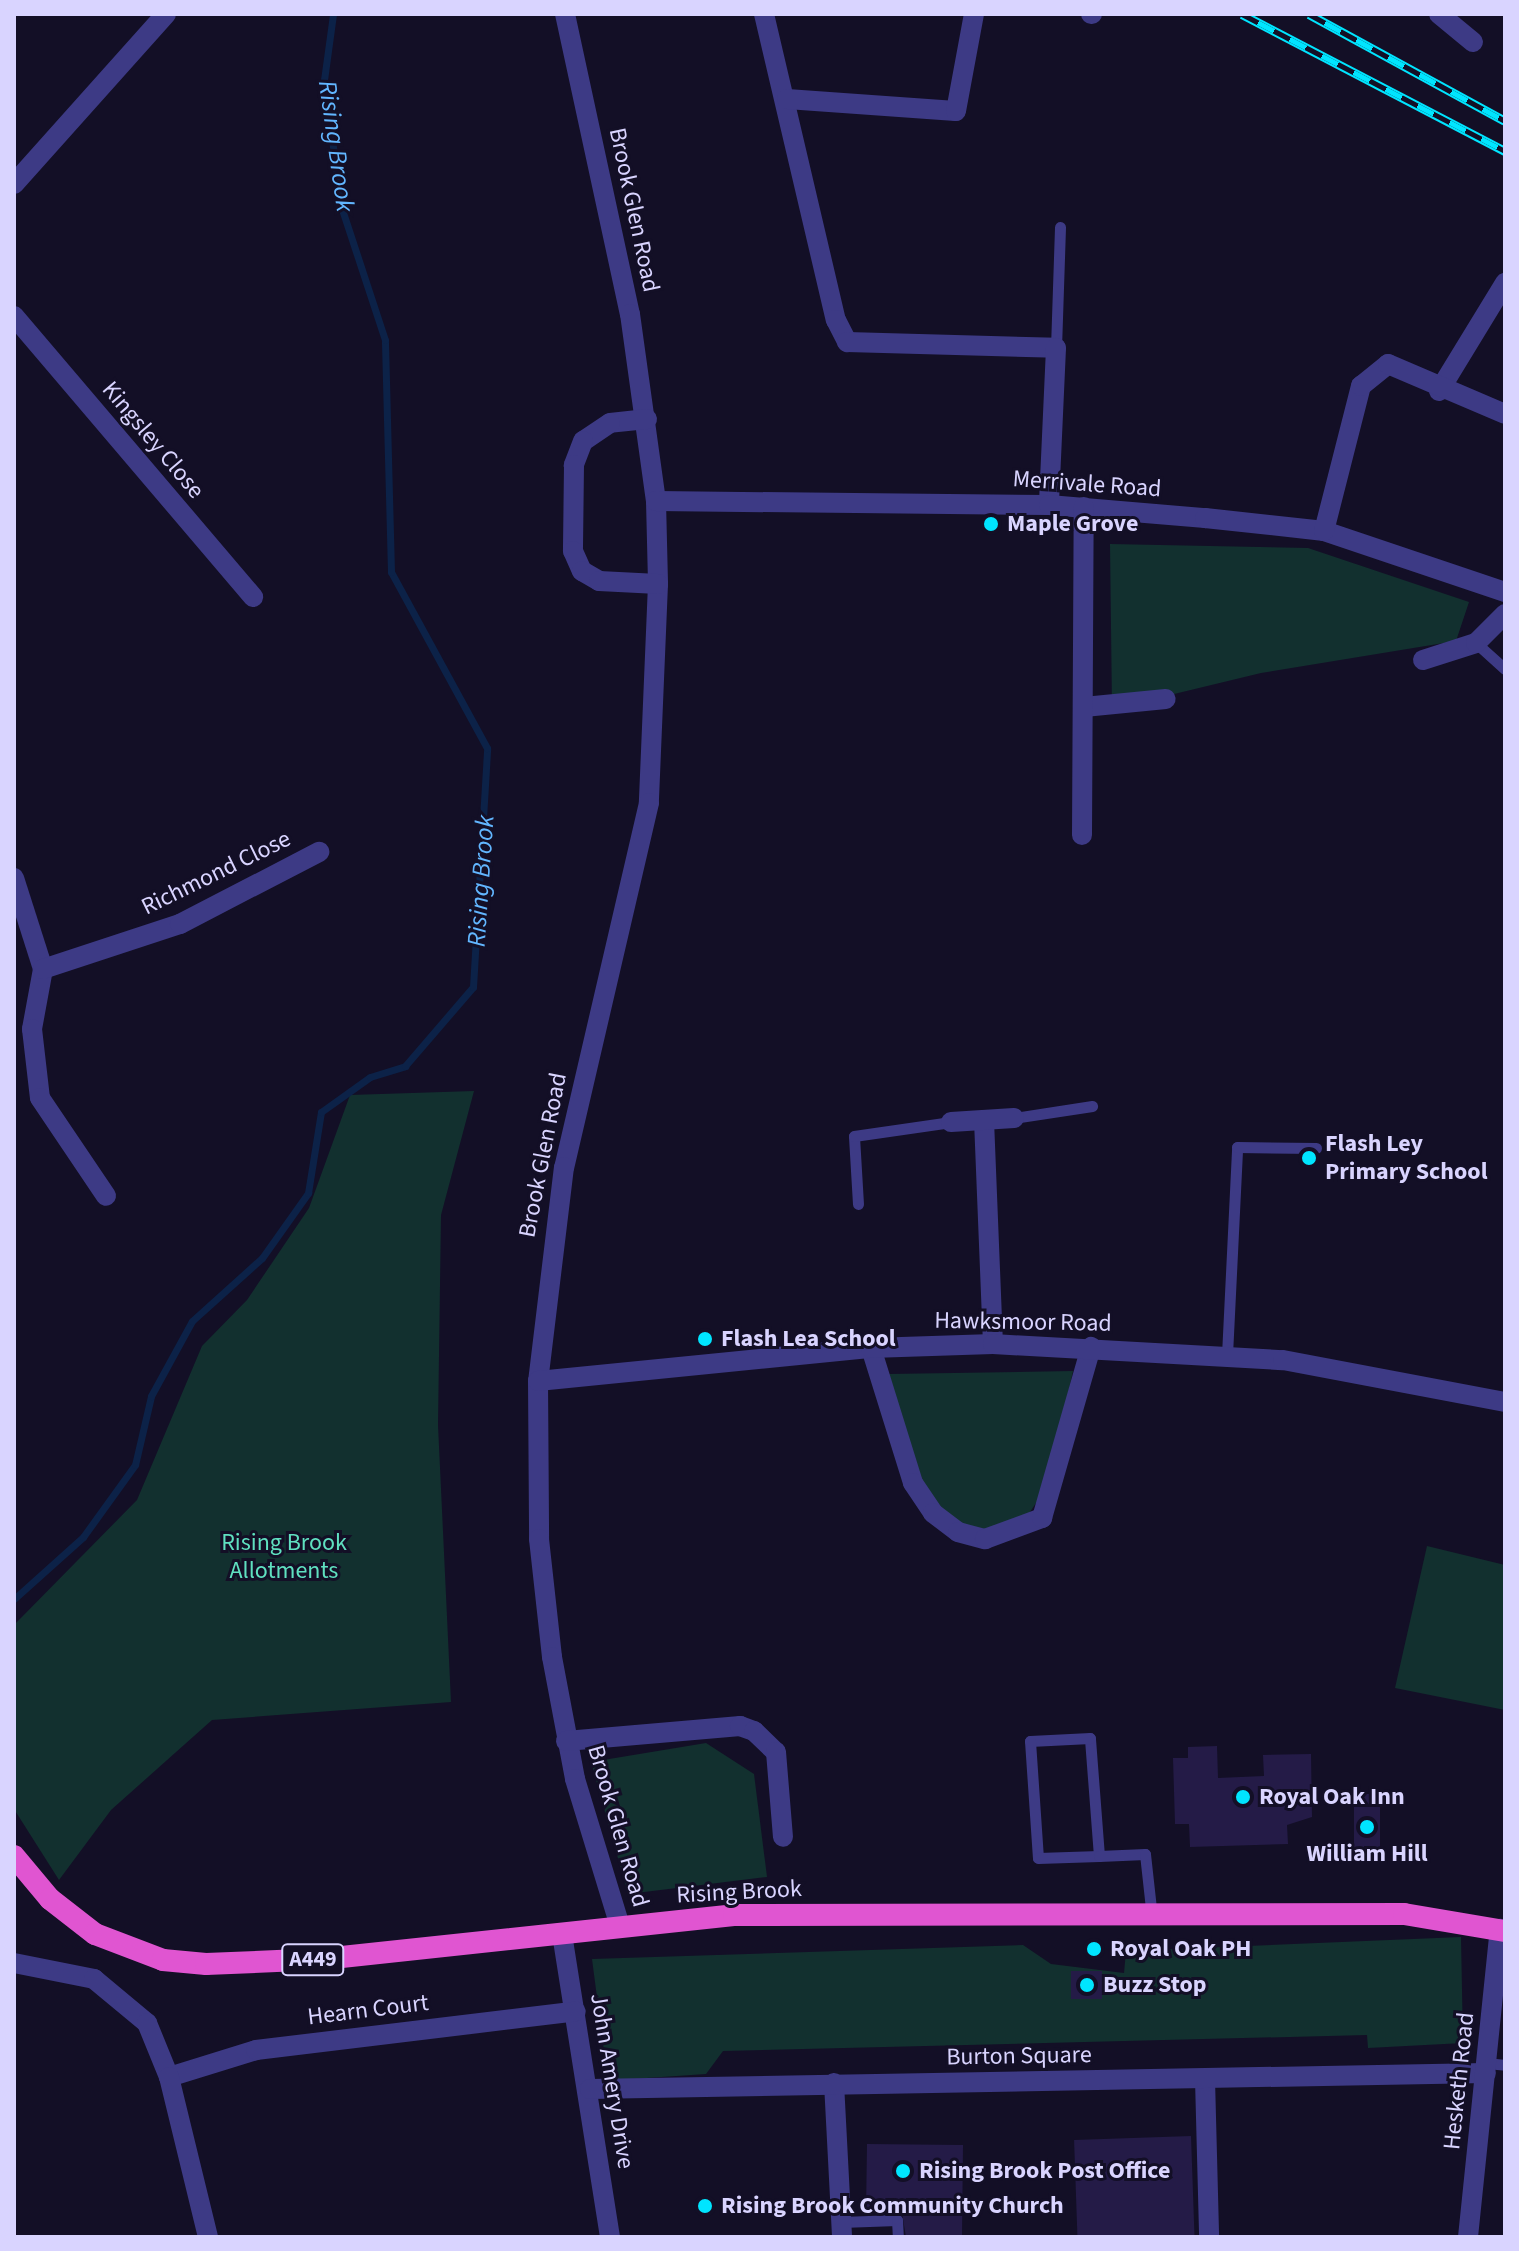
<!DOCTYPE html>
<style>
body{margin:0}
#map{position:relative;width:1519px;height:2251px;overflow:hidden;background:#130f26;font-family:"Source Sans 3",sans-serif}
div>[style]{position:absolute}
.green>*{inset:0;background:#12302f}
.stream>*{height:7px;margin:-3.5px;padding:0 3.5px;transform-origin:3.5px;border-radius:3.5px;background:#0c2248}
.building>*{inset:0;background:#241b47;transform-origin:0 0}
.service>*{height:11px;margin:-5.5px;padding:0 5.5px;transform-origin:5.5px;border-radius:5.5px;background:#3d3a85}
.minor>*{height:20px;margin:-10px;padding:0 10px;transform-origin:10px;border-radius:10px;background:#3d3a85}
.tertiary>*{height:20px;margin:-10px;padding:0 10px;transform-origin:10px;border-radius:10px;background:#3d3a85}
.trunk>*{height:22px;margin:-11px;padding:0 11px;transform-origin:11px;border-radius:11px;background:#e055d1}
.rail>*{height:9px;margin-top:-4.5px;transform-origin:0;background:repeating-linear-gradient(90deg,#130f26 0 18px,#00e5ff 0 36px);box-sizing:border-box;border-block:2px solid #00e5ff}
.dots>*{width:22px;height:22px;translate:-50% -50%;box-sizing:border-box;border:4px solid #130f26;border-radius:50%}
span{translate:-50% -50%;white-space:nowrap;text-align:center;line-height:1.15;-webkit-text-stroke:6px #130f26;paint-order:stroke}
.shield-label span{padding:2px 6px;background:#130f26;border:2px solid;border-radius:6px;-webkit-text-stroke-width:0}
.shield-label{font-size:22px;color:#d9d4ff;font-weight:700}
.street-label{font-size:24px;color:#d9d4ff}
.poi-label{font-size:24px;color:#d9d4ff;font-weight:700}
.left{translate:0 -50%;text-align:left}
.park-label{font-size:24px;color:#5fe0c0}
.water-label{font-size:26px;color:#62b6ff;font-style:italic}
.frame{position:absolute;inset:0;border:16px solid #d9d4ff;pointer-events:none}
</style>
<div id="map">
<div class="green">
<div style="clip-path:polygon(1110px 544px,1308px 548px,1469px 602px,1456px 641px,1261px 673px,1112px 709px)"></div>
<div style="clip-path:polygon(474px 1091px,441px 1215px,438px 1425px,451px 1702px,212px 1720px,111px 1810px,59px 1880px,14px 1809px,14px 1625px,137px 1500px,202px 1346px,247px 1300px,309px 1208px,350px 1095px)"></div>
<div style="clip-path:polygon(1073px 1371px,1048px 1485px,1024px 1521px,987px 1533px,950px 1521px,920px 1482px,889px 1374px)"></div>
<div style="clip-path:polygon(1427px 1546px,1505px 1565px,1505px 1710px,1395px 1688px)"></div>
<div style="clip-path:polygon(706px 1743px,754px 1774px,767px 1877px,628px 1894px,591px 1762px)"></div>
<div style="clip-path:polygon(1461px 1937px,1463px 2043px,1368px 2048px,1367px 2035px,723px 2051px,706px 2074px,617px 2080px,607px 2074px,592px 1959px,1023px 1945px,1051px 1964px,1124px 1973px,1126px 1951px)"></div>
</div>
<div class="stream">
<div style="left:14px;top:1599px;width:93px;rotate:-41.9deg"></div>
<div style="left:83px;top:1537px;width:89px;rotate:-54.2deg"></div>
<div style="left:135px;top:1465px;width:71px;rotate:-76.9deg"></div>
<div style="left:151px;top:1396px;width:85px;rotate:-61.3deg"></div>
<div style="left:192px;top:1321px;width:94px;rotate:-42deg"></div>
<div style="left:262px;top:1258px;width:80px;rotate:-54.7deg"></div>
<div style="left:308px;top:1193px;width:82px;rotate:-80.9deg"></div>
<div style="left:321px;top:1112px;width:60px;rotate:-35.5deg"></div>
<div style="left:370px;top:1077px;width:37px;rotate:-17deg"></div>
<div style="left:405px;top:1066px;width:104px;rotate:-49.3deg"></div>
<div style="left:473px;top:987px;width:239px;rotate:-86.6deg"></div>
<div style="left:487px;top:748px;width:200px;rotate:-118.6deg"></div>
<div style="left:391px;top:572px;width:232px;rotate:-91.5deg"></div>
<div style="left:385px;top:340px;width:141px;rotate:-108.2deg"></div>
<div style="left:341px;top:206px;width:127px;rotate:-97.7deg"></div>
<div style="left:324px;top:80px;width:67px;rotate:-82.2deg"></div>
</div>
<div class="building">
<div style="clip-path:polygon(1217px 1746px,1218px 1778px,1264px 1776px,1263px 1755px,1311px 1754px,1312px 1817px,1287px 1825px,1288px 1844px,1190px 1847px,1189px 1824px,1175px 1824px,1173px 1758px,1188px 1758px,1188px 1747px)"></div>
<div style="left:1354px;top:1794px;width:26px;height:66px"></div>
<div style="left:1102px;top:1971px;width:28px;height:31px;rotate:90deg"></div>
<div style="left:1191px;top:2136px;width:101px;height:117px;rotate:88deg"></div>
<div style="clip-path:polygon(867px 2144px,963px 2145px,962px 2237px,906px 2237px,902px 2213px,866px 2213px)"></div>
</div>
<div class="service">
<div style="left:1056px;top:348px;width:121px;rotate:-88.1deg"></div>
<div style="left:1476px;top:643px;width:39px;rotate:42deg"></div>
<div style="left:1014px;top:1118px;width:79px;rotate:-8.7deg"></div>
<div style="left:858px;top:1204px;width:68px;rotate:-93.4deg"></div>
<div style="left:854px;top:1136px;width:98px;rotate:-8.2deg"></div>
<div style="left:1227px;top:1355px;width:208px;rotate:-87.2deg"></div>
<div style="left:1237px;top:1147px;width:79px;rotate:0.7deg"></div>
<div style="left:1099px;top:1856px;width:118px;rotate:-94.4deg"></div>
<div style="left:1090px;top:1738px;width:60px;rotate:177.1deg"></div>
<div style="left:1030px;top:1741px;width:117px;rotate:86.1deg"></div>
<div style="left:1038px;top:1858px;width:61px;rotate:-1.9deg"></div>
<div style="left:1099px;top:1856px;width:46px;rotate:-2.5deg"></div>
<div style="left:1145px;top:1854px;width:63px;rotate:83.7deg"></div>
<div style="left:1487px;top:2063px;width:18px;rotate:6deg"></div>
<div style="left:841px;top:2222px;width:56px;rotate:-2deg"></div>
<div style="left:897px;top:2220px;width:17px;rotate:87deg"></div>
</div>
<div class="minor">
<div style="left:565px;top:14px;width:307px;rotate:77.8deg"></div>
<div style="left:630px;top:314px;width:189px;rotate:82.1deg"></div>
<div style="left:656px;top:501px;width:83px;rotate:88.6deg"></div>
<div style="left:658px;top:584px;width:219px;rotate:92.4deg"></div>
<div style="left:649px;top:803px;width:374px;rotate:103.1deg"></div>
<div style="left:564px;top:1167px;width:216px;rotate:96.9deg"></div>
<div style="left:538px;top:1381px;width:158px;rotate:89.6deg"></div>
<div style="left:539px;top:1539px;width:119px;rotate:83.7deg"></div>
<div style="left:552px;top:1657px;width:124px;rotate:79.3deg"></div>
<div style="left:575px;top:1779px;width:154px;rotate:73deg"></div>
<div style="left:764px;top:14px;width:314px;rotate:76.8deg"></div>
<div style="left:836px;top:320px;width:25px;rotate:63deg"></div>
<div style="left:847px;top:342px;width:209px;rotate:1.6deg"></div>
<div style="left:1056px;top:348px;width:157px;rotate:92.6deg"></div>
<div style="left:1091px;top:14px;width:1px"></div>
<div style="left:1439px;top:14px;width:44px;rotate:39.5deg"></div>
<div style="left:787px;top:99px;width:169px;rotate:4.1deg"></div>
<div style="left:956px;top:111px;width:99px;rotate:-79.5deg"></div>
<div style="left:14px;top:184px;width:228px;rotate:-48.2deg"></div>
<div style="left:14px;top:316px;width:369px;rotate:49.6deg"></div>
<div style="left:1439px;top:391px;width:127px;rotate:-58.6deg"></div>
<div style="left:647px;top:419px;width:37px;rotate:174deg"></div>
<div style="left:610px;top:423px;width:32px;rotate:146deg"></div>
<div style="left:583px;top:441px;width:26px;rotate:111deg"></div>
<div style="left:574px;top:465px;width:86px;rotate:90.7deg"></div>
<div style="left:573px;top:551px;width:22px;rotate:66deg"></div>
<div style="left:582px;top:571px;width:20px;rotate:30deg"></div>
<div style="left:599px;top:581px;width:59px;rotate:2.9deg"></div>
<div style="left:656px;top:501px;width:393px;rotate:0.6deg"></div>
<div style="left:1049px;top:505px;width:157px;rotate:4.8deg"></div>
<div style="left:1205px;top:518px;width:120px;rotate:6.2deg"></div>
<div style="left:1324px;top:531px;width:191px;rotate:18.6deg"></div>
<div style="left:1324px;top:531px;width:150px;rotate:-75.7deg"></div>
<div style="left:1361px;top:386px;width:35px;rotate:-39deg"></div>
<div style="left:1388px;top:364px;width:127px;rotate:23.1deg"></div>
<div style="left:1423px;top:660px;width:56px;rotate:-17.8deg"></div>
<div style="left:1476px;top:643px;width:41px;rotate:-45deg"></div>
<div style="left:1084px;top:707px;width:82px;rotate:-5.6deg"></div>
<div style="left:1082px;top:835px;width:328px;rotate:-89.7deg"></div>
<div style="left:14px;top:878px;width:96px;rotate:72.3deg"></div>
<div style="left:43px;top:969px;width:61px;rotate:100.4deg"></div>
<div style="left:32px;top:1029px;width:69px;rotate:83.4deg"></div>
<div style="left:40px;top:1098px;width:118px;rotate:56deg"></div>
<div style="left:43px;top:969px;width:144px;rotate:-18.2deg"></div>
<div style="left:180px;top:924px;width:157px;rotate:-27.4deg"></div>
<div style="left:984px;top:1120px;width:224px;rotate:87.7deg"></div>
<div style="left:951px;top:1122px;width:63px;rotate:-3.6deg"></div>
<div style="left:871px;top:1348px;width:141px;rotate:72.7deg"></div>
<div style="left:913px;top:1483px;width:36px;rotate:56deg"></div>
<div style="left:933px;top:1513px;width:31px;rotate:37deg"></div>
<div style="left:958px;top:1532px;width:28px;rotate:15deg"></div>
<div style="left:985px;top:1539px;width:61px;rotate:-20.2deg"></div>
<div style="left:1042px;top:1518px;width:178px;rotate:-74deg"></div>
<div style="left:538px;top:1381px;width:335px;rotate:-5.7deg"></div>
<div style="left:871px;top:1348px;width:122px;rotate:-1.9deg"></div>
<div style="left:993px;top:1344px;width:290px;rotate:3.2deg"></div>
<div style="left:1283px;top:1360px;width:226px;rotate:10.7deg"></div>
<div style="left:566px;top:1741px;width:175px;rotate:-4.9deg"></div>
<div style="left:740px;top:1726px;width:15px;rotate:20deg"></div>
<div style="left:754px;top:1731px;width:30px;rotate:44deg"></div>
<div style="left:776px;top:1752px;width:85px;rotate:85.3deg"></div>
<div style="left:562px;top:1934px;width:307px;rotate:81deg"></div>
<div style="left:169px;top:2077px;width:91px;rotate:-17.2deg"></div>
<div style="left:256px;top:2050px;width:322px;rotate:-6.9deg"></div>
<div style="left:1205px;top:2079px;width:158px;rotate:88.5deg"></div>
<div style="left:834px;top:2083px;width:154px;rotate:87deg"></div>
<div style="left:590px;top:2089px;width:896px;rotate:-1.02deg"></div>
<div style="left:1468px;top:2237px;width:310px;rotate:-84.1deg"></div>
</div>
<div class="tertiary">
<div style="left:14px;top:1963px;width:82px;rotate:11.3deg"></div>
<div style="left:94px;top:1979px;width:69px;rotate:39.7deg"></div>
<div style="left:147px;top:2023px;width:58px;rotate:67.8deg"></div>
<div style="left:169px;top:2077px;width:165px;rotate:76.3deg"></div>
</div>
<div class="trunk">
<div style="left:14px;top:1856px;width:56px;rotate:50.1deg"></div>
<div style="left:50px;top:1899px;width:57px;rotate:37.9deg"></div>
<div style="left:95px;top:1934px;width:73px;rotate:20.9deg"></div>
<div style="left:163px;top:1960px;width:43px;rotate:5.3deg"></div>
<div style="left:206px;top:1964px;width:117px;rotate:-2.4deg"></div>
<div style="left:323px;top:1959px;width:413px;rotate:-6.1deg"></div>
<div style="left:734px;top:1915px;width:670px;rotate:-0.09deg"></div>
<div style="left:1404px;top:1914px;width:102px;rotate:9.6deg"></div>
</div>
<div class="rail">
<div style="left:1242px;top:14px;width:297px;rotate:27.5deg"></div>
<div style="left:1309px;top:14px;width:223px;rotate:28.6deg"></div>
</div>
<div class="dots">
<div style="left:991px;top:524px;background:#00e5ff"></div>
<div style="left:1309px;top:1158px;background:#00e5ff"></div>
<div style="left:705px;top:1339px;background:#00e5ff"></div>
<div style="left:1243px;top:1797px;background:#00e5ff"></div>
<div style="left:1367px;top:1827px;background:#00e5ff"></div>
<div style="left:1094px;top:1949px;background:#00e5ff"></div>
<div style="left:1087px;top:1985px;background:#00e5ff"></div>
<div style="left:903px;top:2171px;background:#00e5ff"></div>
<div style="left:705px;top:2206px;background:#00e5ff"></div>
</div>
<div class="shield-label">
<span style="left:313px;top:1960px">A449</span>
</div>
<div class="street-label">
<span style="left:634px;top:210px;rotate:78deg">Brook Glen Road</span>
<span style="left:153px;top:440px;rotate:50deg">Kingsley Close</span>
<span style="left:1087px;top:484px;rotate:4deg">Merrivale Road</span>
<span style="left:216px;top:873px;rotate:-26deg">Richmond Close</span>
<span style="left:543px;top:1155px;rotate:-79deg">Brook Glen Road</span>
<span style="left:1023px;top:1322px;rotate:1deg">Hawksmoor Road</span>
<span style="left:618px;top:1826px;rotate:74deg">Brook Glen Road</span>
<span style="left:739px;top:1892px;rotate:-3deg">Rising Brook</span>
<span style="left:368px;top:2010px;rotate:-7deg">Hearn Court</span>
<span style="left:1019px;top:2056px;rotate:-1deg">Burton Square</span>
<span style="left:612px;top:2081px;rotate:81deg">John Amery Drive</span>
<span style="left:1459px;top:2081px;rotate:-84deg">Hesketh Road</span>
</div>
<div class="poi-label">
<span class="left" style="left:1007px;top:524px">Maple Grove</span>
<span class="left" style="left:1325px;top:1158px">Flash Ley<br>Primary School</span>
<span class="left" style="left:721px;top:1339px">Flash Lea School</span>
<span class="left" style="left:1259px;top:1797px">Royal Oak Inn</span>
<span style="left:1367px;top:1854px">William Hill</span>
<span class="left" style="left:1110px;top:1949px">Royal Oak PH</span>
<span class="left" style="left:1103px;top:1985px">Buzz Stop</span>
<span class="left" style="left:919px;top:2171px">Rising Brook Post Office</span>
<span class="left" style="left:721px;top:2206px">Rising Brook Community Church</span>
</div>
<div class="park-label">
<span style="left:284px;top:1557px">Rising Brook<br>Allotments</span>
</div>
<div class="water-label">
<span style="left:336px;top:146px;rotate:82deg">Rising Brook</span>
<span style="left:481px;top:881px;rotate:-86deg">Rising Brook</span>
</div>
<div class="frame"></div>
</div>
